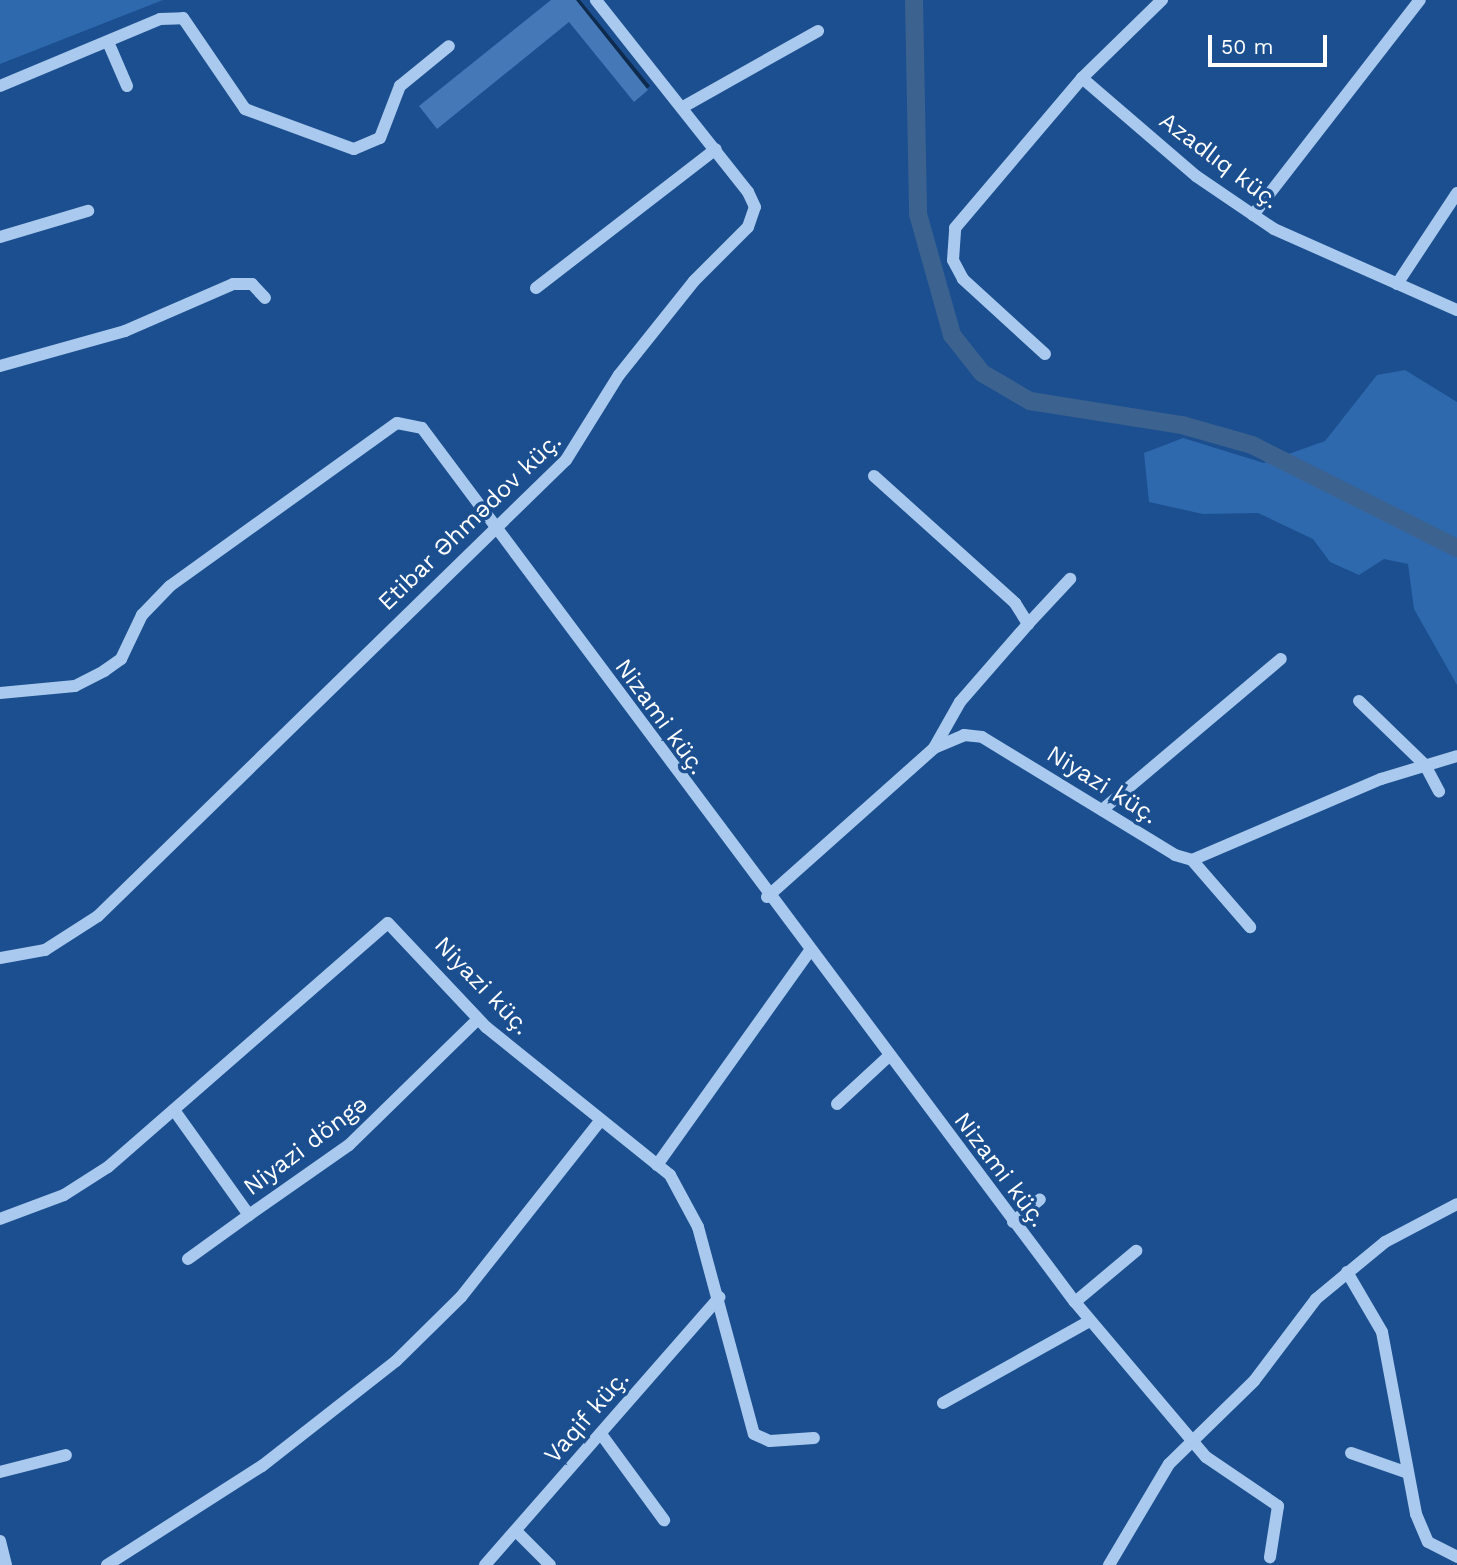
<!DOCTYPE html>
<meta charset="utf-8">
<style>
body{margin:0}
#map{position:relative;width:1457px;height:1565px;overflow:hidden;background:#1b4f8f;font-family:"Work Sans",sans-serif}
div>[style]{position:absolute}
.green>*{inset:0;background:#2e69ad}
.shadow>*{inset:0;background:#0007}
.canal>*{height:18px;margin:-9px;padding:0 9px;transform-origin:9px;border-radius:9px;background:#3c6290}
.building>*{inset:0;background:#4478b7}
.minor>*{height:12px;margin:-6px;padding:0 6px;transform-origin:6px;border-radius:6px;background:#a9c9ee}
span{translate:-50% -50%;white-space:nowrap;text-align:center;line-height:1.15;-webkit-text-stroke:7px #1b4f8f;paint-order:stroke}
.street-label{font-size:24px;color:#fff}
.scale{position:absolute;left:1208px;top:35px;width:119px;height:32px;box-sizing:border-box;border:4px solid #fff;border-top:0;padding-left:9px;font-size:21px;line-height:24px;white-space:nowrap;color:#fff;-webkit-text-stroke:5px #1b4f8f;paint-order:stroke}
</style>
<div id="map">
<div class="green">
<div style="clip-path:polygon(0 0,163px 0,0 64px)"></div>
<div style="clip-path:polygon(1405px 370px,1457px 402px,1457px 685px,1414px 609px,1408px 564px,1384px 559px,1359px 575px,1330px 562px,1313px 539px,1258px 513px,1203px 514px,1149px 502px,1144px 453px,1183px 438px,1264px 463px,1325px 441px,1377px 375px)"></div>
</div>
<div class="shadow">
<div style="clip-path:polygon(553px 0,580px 0,650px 86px,634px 100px)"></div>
</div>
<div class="canal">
<div style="left:914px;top:0;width:214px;rotate:88.9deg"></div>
<div style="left:918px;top:214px;width:126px;rotate:74.3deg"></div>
<div style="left:952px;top:335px;width:48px;rotate:51.7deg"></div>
<div style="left:982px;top:373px;width:56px;rotate:30.3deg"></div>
<div style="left:1030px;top:401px;width:154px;rotate:9deg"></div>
<div style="left:1182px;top:425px;width:73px;rotate:15.9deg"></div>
<div style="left:1252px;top:445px;width:229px;rotate:26.7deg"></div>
</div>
<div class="building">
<div style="clip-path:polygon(551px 0,576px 0,648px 90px,634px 102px,569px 22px,437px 129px,419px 106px)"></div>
</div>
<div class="minor">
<div style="left:108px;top:42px;width:48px;rotate:66.6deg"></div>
<div style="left:1082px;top:78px;width:150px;rotate:40.7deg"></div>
<div style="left:1196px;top:176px;width:94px;rotate:34.2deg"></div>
<div style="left:1274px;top:229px;width:200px;rotate:23.9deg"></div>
<div style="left:0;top:86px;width:173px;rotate:-22.7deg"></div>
<div style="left:160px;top:19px;width:23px;rotate:-2deg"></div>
<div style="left:183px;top:18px;width:110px;rotate:55.7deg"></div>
<div style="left:245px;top:109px;width:116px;rotate:20.2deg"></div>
<div style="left:354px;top:149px;width:28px;rotate:-23deg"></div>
<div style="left:380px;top:138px;width:56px;rotate:-69deg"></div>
<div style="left:400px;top:86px;width:63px;rotate:-39.2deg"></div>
<div style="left:683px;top:107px;width:155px;rotate:-29.4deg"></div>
<div style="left:1253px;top:215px;width:272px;rotate:-52.2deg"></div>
<div style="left:0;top:237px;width:92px;rotate:-16.5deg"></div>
<div style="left:1397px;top:284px;width:109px;rotate:-56.6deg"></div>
<div style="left:536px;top:288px;width:227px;rotate:-37.7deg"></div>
<div style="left:1045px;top:354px;width:111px;rotate:-137.6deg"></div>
<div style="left:963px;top:279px;width:21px;rotate:-118deg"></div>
<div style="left:953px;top:260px;width:32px;rotate:-86deg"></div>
<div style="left:955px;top:228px;width:197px;rotate:-49.7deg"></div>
<div style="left:1082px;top:78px;width:112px;rotate:-44.3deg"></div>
<div style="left:0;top:366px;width:130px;rotate:-15.6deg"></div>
<div style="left:125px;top:331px;width:118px;rotate:-23.5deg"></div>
<div style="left:233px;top:284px;width:19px"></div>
<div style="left:252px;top:284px;width:19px;rotate:47deg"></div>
<div style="left:874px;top:476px;width:190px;rotate:42deg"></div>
<div style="left:1015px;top:603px;width:25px;rotate:58deg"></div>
<div style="left:1028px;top:624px;width:103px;rotate:131.1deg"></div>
<div style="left:960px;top:702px;width:53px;rotate:119.5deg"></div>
<div style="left:1028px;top:624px;width:62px;rotate:-47deg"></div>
<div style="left:0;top:693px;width:75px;rotate:-5.3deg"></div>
<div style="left:75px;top:686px;width:33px;rotate:-27deg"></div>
<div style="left:104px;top:671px;width:21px;rotate:-35deg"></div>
<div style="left:121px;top:659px;width:49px;rotate:-64.5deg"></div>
<div style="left:142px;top:615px;width:40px;rotate:-46deg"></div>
<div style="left:170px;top:586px;width:279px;rotate:-35.7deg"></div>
<div style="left:397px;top:423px;width:25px;rotate:11deg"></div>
<div style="left:422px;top:428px;width:1091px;rotate:53.24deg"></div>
<div style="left:1075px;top:1302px;width:203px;rotate:49.8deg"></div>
<div style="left:1206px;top:1457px;width:87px;rotate:34.2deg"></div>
<div style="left:1278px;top:1506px;width:52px;rotate:98.9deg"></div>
<div style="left:1359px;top:701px;width:92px;rotate:44.1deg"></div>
<div style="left:1425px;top:765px;width:30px;rotate:62deg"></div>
<div style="left:1102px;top:810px;width:234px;rotate:-40.2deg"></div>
<div style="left:1192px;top:860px;width:89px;rotate:49.1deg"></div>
<div style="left:767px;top:897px;width:224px;rotate:-41.7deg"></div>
<div style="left:934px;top:748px;width:33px;rotate:-23deg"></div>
<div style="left:964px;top:735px;width:18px;rotate:6deg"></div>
<div style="left:982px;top:737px;width:226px;rotate:31.4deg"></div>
<div style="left:1175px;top:855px;width:18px;rotate:16deg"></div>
<div style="left:1192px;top:860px;width:206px;rotate:-23.2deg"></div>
<div style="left:1381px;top:779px;width:79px;rotate:-16.8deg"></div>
<div style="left:0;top:958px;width:46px;rotate:-10.1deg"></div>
<div style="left:45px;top:950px;width:63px;rotate:-32.7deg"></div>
<div style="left:98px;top:916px;width:653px;rotate:-44.26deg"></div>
<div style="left:566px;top:460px;width:100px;rotate:-58.1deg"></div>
<div style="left:619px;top:375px;width:120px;rotate:-51.4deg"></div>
<div style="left:694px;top:281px;width:76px;rotate:-45deg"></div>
<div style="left:748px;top:227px;width:21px;rotate:-71deg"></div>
<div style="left:755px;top:207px;width:17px;rotate:-115deg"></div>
<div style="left:748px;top:192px;width:245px;rotate:-128.4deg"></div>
<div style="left:837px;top:1104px;width:69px;rotate:-42.7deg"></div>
<div style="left:174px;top:1110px;width:129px;rotate:54.5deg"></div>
<div style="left:249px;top:1215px;width:122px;rotate:-35deg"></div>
<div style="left:349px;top:1145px;width:180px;rotate:-44.3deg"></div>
<div style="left:657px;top:1165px;width:262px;rotate:-54.5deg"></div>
<div style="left:0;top:1219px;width:68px;rotate:-20.6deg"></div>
<div style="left:64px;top:1195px;width:52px;rotate:-32.5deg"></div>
<div style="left:108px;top:1167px;width:371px;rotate:-41.1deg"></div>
<div style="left:388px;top:923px;width:143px;rotate:46.7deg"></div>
<div style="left:486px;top:1027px;width:236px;rotate:38.8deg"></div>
<div style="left:670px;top:1175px;width:59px;rotate:61.7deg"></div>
<div style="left:698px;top:1227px;width:214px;rotate:74.9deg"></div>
<div style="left:754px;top:1434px;width:17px;rotate:24deg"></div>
<div style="left:770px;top:1441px;width:44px;rotate:-3.9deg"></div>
<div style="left:1013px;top:1222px;width:35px;rotate:-40deg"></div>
<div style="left:188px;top:1259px;width:75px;rotate:-35.8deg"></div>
<div style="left:1347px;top:1272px;width:69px;rotate:59.7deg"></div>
<div style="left:1382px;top:1332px;width:185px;rotate:79.4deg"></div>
<div style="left:1416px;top:1514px;width:30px;rotate:67deg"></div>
<div style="left:1428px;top:1542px;width:33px;rotate:27deg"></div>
<div style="left:1075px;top:1302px;width:80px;rotate:-39.9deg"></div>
<div style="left:943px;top:1403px;width:168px;rotate:-29.2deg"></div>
<div style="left:601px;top:1434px;width:107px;rotate:53.8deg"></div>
<div style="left:1351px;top:1453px;width:60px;rotate:19.3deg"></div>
<div style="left:0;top:1472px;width:68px;rotate:-14.4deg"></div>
<div style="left:516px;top:1531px;width:48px;rotate:45deg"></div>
<div style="left:0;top:1541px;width:25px;rotate:76deg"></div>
<div style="left:107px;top:1565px;width:184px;rotate:-32.6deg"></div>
<div style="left:262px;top:1466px;width:170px;rotate:-38.1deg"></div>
<div style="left:396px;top:1361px;width:91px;rotate:-44.6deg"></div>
<div style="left:461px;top:1297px;width:223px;rotate:-51.7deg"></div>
<div style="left:485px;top:1565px;width:356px;rotate:-48.8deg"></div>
<div style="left:1109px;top:1565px;width:117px;rotate:-59.3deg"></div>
<div style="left:1169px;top:1464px;width:119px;rotate:-44.3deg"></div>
<div style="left:1254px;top:1381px;width:103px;rotate:-52.9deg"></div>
<div style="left:1316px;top:1299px;width:89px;rotate:-39.6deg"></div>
<div style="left:1385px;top:1242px;width:81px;rotate:-27.8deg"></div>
</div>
<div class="street-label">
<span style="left:1219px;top:161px;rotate:37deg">Azadlıq küç.</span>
<span style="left:470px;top:522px;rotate:-44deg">Etibar Əhmədov küç.</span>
<span style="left:660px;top:717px;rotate:54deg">Nizami küç.</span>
<span style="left:1102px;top:785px;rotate:32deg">Niyazi küç.</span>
<span style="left:482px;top:986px;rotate:46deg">Niyazi küç.</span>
<span style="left:306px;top:1146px;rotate:-37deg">Niyazi döngə</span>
<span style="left:1000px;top:1170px;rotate:53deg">Nizami küç.</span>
<span style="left:587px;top:1417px;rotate:-49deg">Vaqif küç.</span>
</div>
<div class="scale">50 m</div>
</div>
